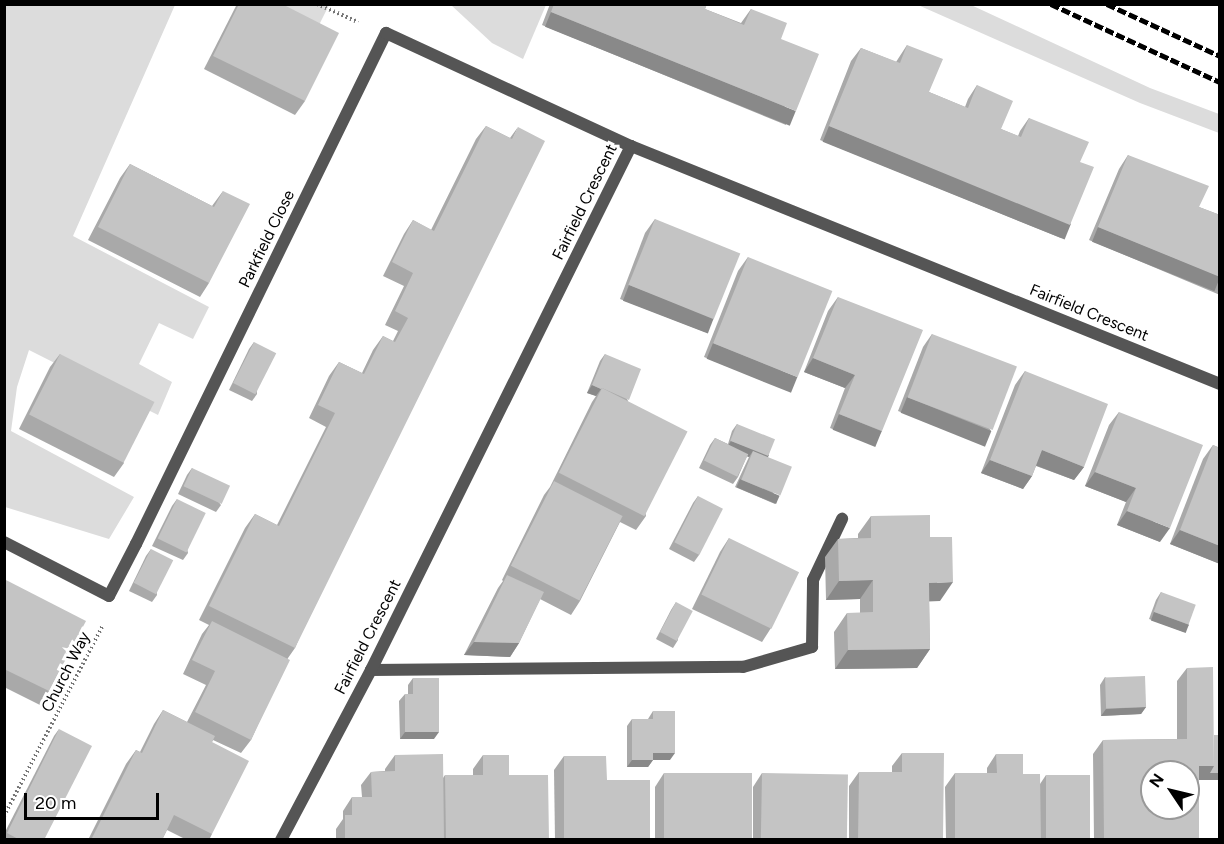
<!DOCTYPE html>
<style>
body{margin:0}
#map{position:relative;width:1224px;height:844px;overflow:hidden;background:#fff;font-family:Figtree,sans-serif}
div>[style]{position:absolute}
.green>*{inset:0;background:#dcdcdc}
.path>*{height:4px;margin-top:-2px;transform-origin:0;background:repeating-linear-gradient(90deg,#777 0 1.5px,transparent 0 4.5px)}
.lane>*{height:12px;margin:-6px;padding:0 6px;transform-origin:6px;border-radius:6px;background:#555}
.street>*{height:12px;margin:-6px;padding:0 6px;transform-origin:6px;border-radius:6px;background:#555}
.rail>*{height:4.5px;margin-top:-2.25px;transform-origin:0;background:repeating-linear-gradient(90deg,#000 0 9px,transparent 0 12px)}
.wall>*{inset:0;background:#a9a9a9;transform-origin:0 0}
.shaded-wall>*{inset:0;background:#898989;transform-origin:0 0}
.building>*{inset:0;background:#c4c4c4;transform-origin:0 0}
span{translate:-50% -50%;white-space:nowrap;text-align:center;line-height:1.15;-webkit-text-stroke:6px #fff;paint-order:stroke}
.street-label{font-size:16px;color:#000}
.frame{position:absolute;inset:0;border:6px solid #000;pointer-events:none}
.north{position:absolute;left:1140px;top:760px;width:60px;height:60px;box-sizing:border-box;background:#fff;border:2px solid #999;border-radius:50%;rotate:305deg;font-size:16px;font-weight:700;line-height:24px;text-align:center;color:#000}
.north::after{content:'';display:block;margin:auto;width:21px;height:27px;background:#000;clip-path:polygon(50% 0,100% 100%,50% 72%,0 100%)}
.scale{position:absolute;left:24px;top:793px;width:135px;height:27px;box-sizing:border-box;border:3px solid #000;border-top:0;padding-left:8px;font-size:18px;line-height:21px;white-space:nowrap;color:#000;-webkit-text-stroke:4px #fff;paint-order:stroke}
</style>
<div id="map">
<div class="green">
<div style="clip-path:polygon(4px 5px,175px 5px,73px 236px,209px 307px,193px 339px,159px 323px,139px 364px,172px 382px,158px 415px,29px 350px,17px 387px,11px 431px,134px 497px,109px 539px,5px 507px)"></div>
<div style="clip-path:polygon(273px 5px,329px 5px,318px 27px)"></div>
<div style="clip-path:polygon(451px 5px,546px 5px,523px 59px,492px 43px)"></div>
<div style="clip-path:polygon(918px 5px,971px 5px,1150px 88px,1219px 114px,1219px 133px,1140px 103px)"></div>
</div>
<div class="path">
<div style="left:317px;top:4px;width:45px;rotate:23.7deg"></div>
<div style="left:4px;top:816px;width:215px;rotate:-62.6deg"></div>
</div>
<div class="lane">
<div style="left:4px;top:542px;width:118px;rotate:27.2deg"></div>
<div style="left:109px;top:596px;width:59px;rotate:-62.6deg"></div>
<div style="left:371px;top:670px;width:372px;rotate:-0.5deg"></div>
<div style="left:743px;top:667px;width:72px;rotate:-16.2deg"></div>
<div style="left:812px;top:647px;width:67px;rotate:-89.1deg"></div>
<div style="left:813px;top:580px;width:68px;rotate:-64.6deg"></div>
</div>
<div class="street">
<div style="left:136px;top:544px;width:569px;rotate:-63.93deg"></div>
<div style="left:386px;top:33px;width:270px;rotate:24.8deg"></div>
<div style="left:281px;top:840px;width:192px;rotate:-62.1deg"></div>
<div style="left:371px;top:670px;width:585px;rotate:-63.61deg"></div>
<div style="left:631px;top:146px;width:635px;rotate:22deg"></div>
</div>
<div class="rail">
<div style="left:1051px;top:4px;width:186px;rotate:24.8deg"></div>
<div style="left:1107px;top:4px;width:124px;rotate:24.7deg"></div>
</div>
<div class="wall">
<div style="clip-path:polygon(237px 4px,282px 4px,305px 101px,295px 115px,204px 69px)"></div>
<div style="clip-path:polygon(550px 4px,707px 4px,705px 9px,741px 23px,751px 9px,781px 39px,786px 125px,542px 25px)"></div>
<div style="clip-path:polygon(907px 45px,929px 92px,965px 107px,968px 99px,977px 85px,1001px 129px,1018px 136px,1020px 131px,1029px 118px,1080px 162px,1061px 238px,820px 140px,851px 61px,861px 48px,896px 62px)"></div>
<div style="clip-path:polygon(486px 126px,510px 138px,518px 127px,295px 648px,288px 658px,251px 740px,241px 753px,213px 740px,212px 742px,212px 834px,209px 840px,187px 840px,167px 830px,162px 840px,88px 840px,126px 764px,136px 750px,140px 752px,154px 724px,163px 710px,187px 722px,206px 685px,183px 674px,202px 634px,209px 625px,199px 620px,245px 528px,255px 514px,277px 525px,326px 427px,309px 418px,329px 376px,339px 362px,362px 373px,373px 350px,383px 336px,393px 341px,398px 331px,385px 325px,404px 286px,383px 276px,404px 234px,413px 220px,431px 230px,476px 139px)"></div>
<div style="clip-path:polygon(1128px 155px,1199px 207px,1220px 215px,1220px 295px,1089px 240px,1119px 169px)"></div>
<div style="clip-path:polygon(130px 164px,212px 206px,223px 191px,209px 283px,200px 297px,88px 240px,120px 178px)"></div>
<div style="clip-path:polygon(655px 219px,714px 318px,705px 332px,620px 299px,645px 233px)"></div>
<div style="clip-path:polygon(748px 257px,787px 390px,704px 357px,738px 271px)"></div>
<div style="clip-path:polygon(838px 297px,882px 431px,873px 445px,830px 428px,845px 388px,804px 372px,828px 311px)"></div>
<div style="clip-path:polygon(932px 334px,991px 431px,982px 444px,898px 411px,923px 347px)"></div>
<div style="clip-path:polygon(254px 342px,257px 394px,252px 401px,229px 390px,249px 349px)"></div>
<div style="clip-path:polygon(60px 354px,124px 463px,114px 477px,19px 429px,50px 367px)"></div>
<div style="clip-path:polygon(605px 354px,628px 401px,646px 516px,636px 530px,620px 522px,580px 601px,571px 615px,540px 599px,519px 643px,510px 657px,464px 655px,498px 588px,503px 581px,502px 580px,544px 495px,550px 487px,592px 402px,596px 396px,587px 393px,600px 361px)"></div>
<div style="clip-path:polygon(1025px 371px,1084px 467px,1074px 480px,1036px 466px,1032px 476px,1023px 489px,981px 473px,1015px 385px)"></div>
<div style="clip-path:polygon(1119px 412px,1160px 542px,1117px 525px,1126px 502px,1085px 486px,1109px 425px)"></div>
<div style="clip-path:polygon(737px 424px,769px 455px,768px 457px,775px 504px,735px 487px,749px 457px,747px 456px,738px 477px,733px 484px,699px 468px,710px 445px,715px 438px,728px 444px,732px 431px)"></div>
<div style="clip-path:polygon(1213px 445px,1220px 448px,1220px 564px,1170px 544px,1203px 459px)"></div>
<div style="clip-path:polygon(192px 468px,221px 505px,216px 512px,178px 494px,187px 475px)"></div>
<div style="clip-path:polygon(698px 496px,699px 555px,694px 562px,669px 549px,693px 503px)"></div>
<div style="clip-path:polygon(177px 499px,188px 553px,183px 560px,152px 546px,172px 506px)"></div>
<div style="clip-path:polygon(871px 516px,930px 537px,940px 601px,929px 601px,930px 649px,917px 668px,835px 669px,834px 632px,847px 613px,860px 613px,860px 599px,826px 600px,825px 557px,838px 539px,858px 538px,858px 534px)"></div>
<div style="clip-path:polygon(729px 538px,771px 628px,762px 642px,692px 609px,720px 552px)"></div>
<div style="clip-path:polygon(151px 549px,157px 595px,152px 602px,129px 591px,146px 556px)"></div>
<div style="clip-path:polygon(4px 579px,49px 691px,40px 705px,4px 687px)"></div>
<div style="clip-path:polygon(1161px 592px,1189px 625px,1184px 632px,1149px 619px,1156px 600px)"></div>
<div style="clip-path:polygon(676px 602px,678px 640px,673px 648px,656px 639px,671px 610px)"></div>
<div style="clip-path:polygon(1187px 668px,1199px 780px,1199px 838px,1198px 840px,1094px 840px,1093px 754px,1103px 740px,1177px 739px,1177px 681px)"></div>
<div style="clip-path:polygon(1105px 677px,1146px 707px,1141px 714px,1101px 716px,1100px 685px)"></div>
<div style="clip-path:polygon(413px 678px,434px 739px,400px 739px,399px 701px,405px 694px,408px 694px,408px 685px)"></div>
<div style="clip-path:polygon(653px 711px,670px 760px,653px 760px,648px 767px,627px 767px,627px 726px,632px 719px,648px 719px)"></div>
<div style="clip-path:polygon(59px 729px,44px 840px,4px 840px,4px 834px,54px 736px)"></div>
<div style="clip-path:polygon(902px 753px,943px 840px,849px 840px,849px 786px,859px 772px,892px 772px,892px 766px)"></div>
<div style="clip-path:polygon(996px 754px,1023px 774px,1040px 784px,1046px 775px,1091px 840px,946px 840px,945px 787px,955px 773px,987px 773px,987px 768px)"></div>
<div style="clip-path:polygon(395px 755px,443px 778px,445px 775px,473px 775px,473px 769px,483px 755px,509px 775px,549px 840px,336px 840px,336px 829px,343px 819px,343px 811px,352px 797px,362px 797px,361px 785px,371px 772px,385px 771px,385px 769px)"></div>
<div style="clip-path:polygon(564px 756px,607px 780px,650px 840px,555px 840px,554px 770px)"></div>
<div style="clip-path:polygon(664px 773px,752px 840px,655px 840px,655px 787px)"></div>
<div style="clip-path:polygon(762px 773px,848px 840px,753px 840px,753px 787px)"></div>
<div style="left:1220px;top:781px;width:59px;height:1px;rotate:90deg"></div>
</div>
<div class="shaded-wall">
<div style="left:551px;top:12px;width:264px;height:16px;rotate:22deg"></div>
<div style="left:829px;top:126px;width:261px;height:17px;rotate:22deg"></div>
<div style="left:1098px;top:227px;width:132px;height:16px;rotate:22deg"></div>
<div style="left:629px;top:285px;width:91px;height:17px;rotate:21deg"></div>
<div style="left:713px;top:343px;width:91px;height:17px;rotate:22deg"></div>
<div style="clip-path:polygon(813px 358px,855px 375px,845px 388px,804px 372px)"></div>
<div style="clip-path:polygon(592px 385px,601px 389px,596px 396px,587px 393px)"></div>
<div style="left:907px;top:397px;width:91px;height:17px;rotate:22deg"></div>
<div style="left:839px;top:414px;width:46px;height:17px;rotate:22deg"></div>
<div style="clip-path:polygon(731px 441px,769px 455px,764px 463px,753px 451px,749px 457px,726px 449px)"></div>
<div style="clip-path:polygon(1042px 450px,1084px 467px,1074px 480px,1032px 464px)"></div>
<div style="clip-path:polygon(990px 460px,1032px 476px,1023px 489px,981px 473px)"></div>
<div style="clip-path:polygon(1095px 472px,1136px 488px,1126px 502px,1085px 486px)"></div>
<div style="left:740px;top:479px;width:43px;height:9px;rotate:23deg"></div>
<div style="clip-path:polygon(1127px 511px,1170px 528px,1160px 542px,1117px 525px)"></div>
<div style="clip-path:polygon(1180px 530px,1220px 546px,1220px 564px,1170px 544px)"></div>
<div style="clip-path:polygon(873px 580px,860px 599px,826px 600px,839px 581px)"></div>
<div style="clip-path:polygon(953px 582px,940px 601px,916px 602px,929px 583px)"></div>
<div style="left:1154px;top:612px;width:37px;height:9px;rotate:20deg"></div>
<div style="clip-path:polygon(474px 642px,519px 643px,510px 657px,464px 655px)"></div>
<div style="clip-path:polygon(930px 649px,917px 668px,835px 669px,848px 650px)"></div>
<div style="clip-path:polygon(1146px 707px,1141px 714px,1101px 716px,1106px 709px)"></div>
<div style="clip-path:polygon(405px 732px,439px 732px,434px 739px,400px 739px)"></div>
<div style="clip-path:polygon(653px 753px,675px 753px,670px 760px,648px 760px)"></div>
<div style="clip-path:polygon(632px 760px,653px 760px,648px 767px,627px 767px)"></div>
<div style="clip-path:polygon(1199px 766px,1214px 766px,1220px 773px,1220px 780px,1189px 780px)"></div>
<div style="left:1104px;top:838px;width:95px;height:2px"></div>
</div>
<div class="building">
<div style="clip-path:polygon(239px 4px,282px 4px,339px 33px,305px 101px,213px 56px)"></div>
<div style="clip-path:polygon(554px 4px,707px 4px,705px 9px,744px 25px,751px 9px,787px 23px,781px 39px,819px 54px,796px 111px,551px 12px)"></div>
<div style="clip-path:polygon(907px 45px,943px 59px,929px 92px,968px 108px,977px 85px,1013px 101px,1001px 129px,1021px 137px,1029px 118px,1089px 142px,1080px 162px,1094px 167px,1070px 225px,829px 126px,861px 48px,900px 63px)"></div>
<div style="clip-path:polygon(486px 126px,512px 139px,518px 127px,545px 141px,295px 648px,209px 606px,255px 514px,279px 526px,335px 413px,318px 405px,339px 362px,364px 374px,383px 336px,395px 342px,408px 318px,395px 311px,413px 273px,392px 262px,413px 220px,434px 231px)"></div>
<div style="clip-path:polygon(1128px 155px,1209px 186px,1199px 207px,1220px 215px,1220px 277px,1098px 227px)"></div>
<div style="clip-path:polygon(130px 164px,214px 207px,223px 191px,250px 204px,209px 283px,98px 227px)"></div>
<div style="left:655px;top:219px;width:92px;height:71px;rotate:22deg"></div>
<div style="left:748px;top:257px;width:91px;height:93px;rotate:22deg"></div>
<div style="clip-path:polygon(838px 297px,923px 330px,882px 431px,839px 414px,855px 375px,813px 358px)"></div>
<div style="left:932px;top:334px;width:91px;height:68px;rotate:21deg"></div>
<div style="left:254px;top:342px;width:25px;height:46px;rotate:27deg"></div>
<div style="left:60px;top:354px;width:106px;height:68px;rotate:27deg"></div>
<div style="clip-path:polygon(605px 354px,641px 369px,629px 400px,602px 388px,601px 389px,592px 385px)"></div>
<div style="clip-path:polygon(1025px 371px,1108px 404px,1084px 467px,1042px 450px,1032px 476px,990px 460px)"></div>
<div style="left:602px;top:388px;width:96px;height:95px;rotate:27deg"></div>
<div style="clip-path:polygon(1119px 412px,1203px 445px,1170px 528px,1127px 511px,1136px 488px,1095px 472px)"></div>
<div style="left:737px;top:424px;width:41px;height:18px;rotate:22deg"></div>
<div style="left:715px;top:438px;width:37px;height:25px;rotate:26deg"></div>
<div style="clip-path:polygon(1213px 445px,1220px 448px,1220px 546px,1180px 530px)"></div>
<div style="left:753px;top:451px;width:42px;height:31px;rotate:22deg"></div>
<div style="left:192px;top:468px;width:42px;height:20px;rotate:25deg"></div>
<div style="left:554px;top:481px;width:77px;height:95px;rotate:27deg"></div>
<div style="left:698px;top:496px;width:28px;height:52px;rotate:27deg"></div>
<div style="left:177px;top:499px;width:32px;height:44px;rotate:26deg"></div>
<div style="clip-path:polygon(930px 515px,930px 537px,952px 537px,953px 582px,929px 583px,930px 649px,848px 650px,847px 613px,873px 612px,873px 580px,839px 581px,838px 539px,871px 538px,871px 516px)"></div>
<div style="left:729px;top:538px;width:78px;height:63px;rotate:26deg"></div>
<div style="left:151px;top:549px;width:25px;height:38px;rotate:27deg"></div>
<div style="clip-path:polygon(507px 575px,544px 592px,519px 643px,474px 642px)"></div>
<div style="clip-path:polygon(4px 579px,86px 621px,49px 691px,4px 669px)"></div>
<div style="left:1161px;top:592px;width:37px;height:21px;rotate:20deg"></div>
<div style="left:676px;top:602px;width:19px;height:34px;rotate:28deg"></div>
<div style="clip-path:polygon(212px 621px,290px 660px,251px 740px,195px 712px,215px 671px,192px 660px)"></div>
<div style="clip-path:polygon(evenodd,1213px 667px,1214px 766px,1199px 766px,1199px 838px,1104px 838px,1103px 740px,1187px 739px,1187px 668px,1213px 667px,1152px 772px,1188px 772px,1188px 808px,1152px 808px,1152px 772px)"></div>
<div style="left:1145px;top:676px;width:31px;height:40px;rotate:88deg"></div>
<div style="clip-path:polygon(413px 678px,439px 678px,439px 732px,405px 732px,405px 694px,413px 694px)"></div>
<div style="clip-path:polygon(163px 710px,215px 736px,212px 742px,249px 761px,212px 834px,174px 815px,162px 840px,91px 840px,136px 750px,142px 753px)"></div>
<div style="clip-path:polygon(653px 711px,675px 711px,675px 753px,653px 753px,653px 760px,632px 760px,632px 719px,653px 719px)"></div>
<div style="clip-path:polygon(59px 729px,92px 746px,44px 840px,20px 840px,7px 833px)"></div>
<div style="clip-path:polygon(1214px 735px,1220px 735px,1220px 773px,1210px 773px,1214px 766px)"></div>
<div style="clip-path:polygon(902px 753px,944px 753px,943px 840px,858px 840px,859px 772px,902px 772px)"></div>
<div style="clip-path:polygon(443px 754px,444px 840px,345px 840px,345px 815px,352px 815px,352px 797px,372px 797px,371px 772px,395px 771px,395px 755px)"></div>
<div style="clip-path:polygon(996px 754px,1023px 754px,1023px 774px,1040px 774px,1041px 840px,955px 840px,955px 773px,997px 773px)"></div>
<div style="clip-path:polygon(483px 755px,509px 755px,509px 775px,548px 775px,549px 840px,446px 840px,445px 775px,483px 775px)"></div>
<div style="clip-path:polygon(564px 756px,606px 756px,607px 780px,650px 780px,650px 840px,564px 840px)"></div>
<div style="left:664px;top:773px;width:88px;height:67px"></div>
<div style="left:762px;top:773px;width:86px;height:67px;rotate:1deg"></div>
<div style="left:1046px;top:775px;width:44px;height:65px"></div>
</div>
<div class="street-label">
<span style="left:585px;top:202px;rotate:-64deg">Fairfield Crescent</span>
<span style="left:267px;top:239px;rotate:-64deg">Parkfield Close</span>
<span style="left:1089px;top:313px;rotate:22deg">Fairfield Crescent</span>
<span style="left:368px;top:637px;rotate:-63deg">Fairfield Crescent</span>
<span style="left:66px;top:672px;rotate:-63deg">Church Way</span>
</div>
<div class="frame"></div>
<div class="north">N</div>
<div class="scale">20 m</div>
</div>
